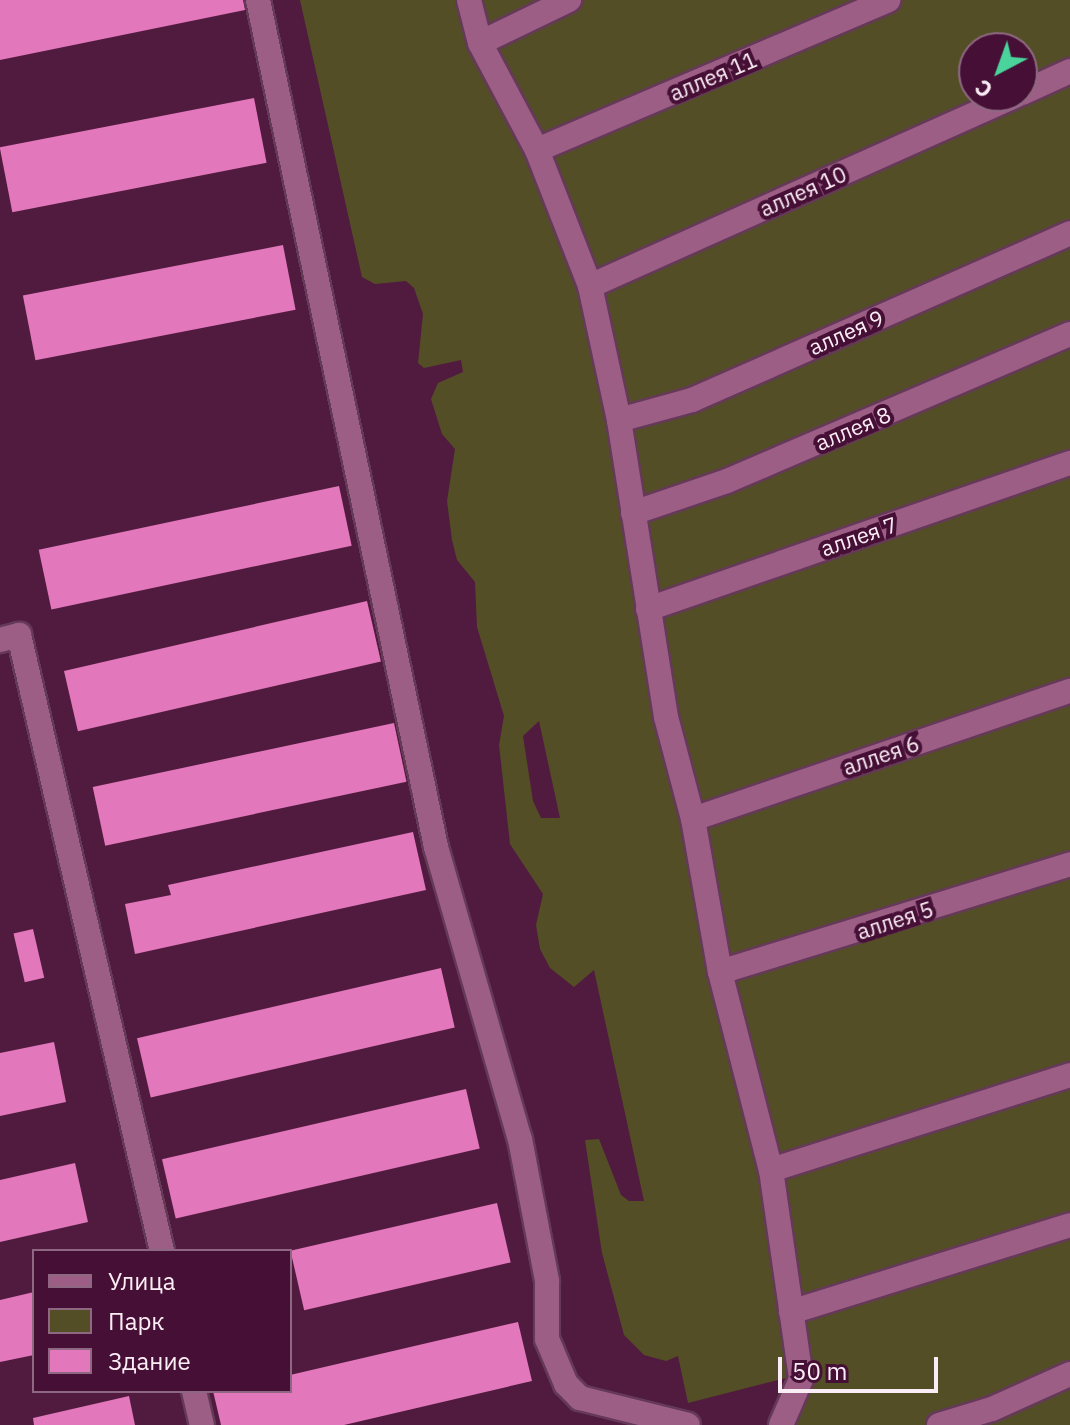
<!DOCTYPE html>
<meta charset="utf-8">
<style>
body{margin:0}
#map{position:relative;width:1070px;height:1425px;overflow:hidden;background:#511b3f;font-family:"IBM Plex Sans",sans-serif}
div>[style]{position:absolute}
.green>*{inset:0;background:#534e25}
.building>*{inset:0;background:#e277bb;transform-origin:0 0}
.roads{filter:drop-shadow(2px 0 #653958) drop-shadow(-2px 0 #653958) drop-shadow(0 2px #653958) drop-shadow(0 -2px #653958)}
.minor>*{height:24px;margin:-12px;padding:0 12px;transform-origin:12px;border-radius:12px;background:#9c5e85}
span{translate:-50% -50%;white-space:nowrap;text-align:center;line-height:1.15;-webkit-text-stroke:8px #460f35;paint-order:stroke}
.street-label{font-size:22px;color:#fbedf5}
.legend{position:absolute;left:32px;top:1249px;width:260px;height:144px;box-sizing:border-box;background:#460f35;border:2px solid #8e6882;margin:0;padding:10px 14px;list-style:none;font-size:24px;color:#fbedf5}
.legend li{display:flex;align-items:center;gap:16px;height:40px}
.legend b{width:40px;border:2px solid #8e6882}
.north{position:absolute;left:958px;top:32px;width:80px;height:80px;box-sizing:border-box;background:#460f35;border:2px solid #8e6882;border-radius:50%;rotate:221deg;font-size:22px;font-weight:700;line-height:32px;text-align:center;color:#fbedf5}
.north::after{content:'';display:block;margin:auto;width:28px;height:36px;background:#4ad49c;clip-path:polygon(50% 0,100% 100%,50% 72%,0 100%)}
.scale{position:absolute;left:778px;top:1357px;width:160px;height:36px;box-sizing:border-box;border:4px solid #fbedf5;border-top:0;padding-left:10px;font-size:24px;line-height:28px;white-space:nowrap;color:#fbedf5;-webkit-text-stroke:6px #460f35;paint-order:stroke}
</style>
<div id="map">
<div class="green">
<div style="clip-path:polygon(evenodd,300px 0,1070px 0,1070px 1425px,797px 1425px,786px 1378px,688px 1403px,678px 1356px,666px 1361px,644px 1355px,624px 1335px,602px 1253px,585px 1140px,599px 1139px,621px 1195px,629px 1201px,644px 1201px,594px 970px,574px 987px,550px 968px,540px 949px,536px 925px,543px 894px,510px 844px,499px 745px,504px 716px,477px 627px,475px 582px,457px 560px,452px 540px,447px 501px,455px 449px,442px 434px,431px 399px,438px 383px,463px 372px,461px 360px,424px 368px,418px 363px,423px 314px,414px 288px,406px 281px,375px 284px,362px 277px,300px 0,974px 48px,1022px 48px,1022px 96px,974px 96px,974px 48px,300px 0,539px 721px,560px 818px,541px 818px,533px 801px,523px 736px,539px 721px)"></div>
</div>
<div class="building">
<div style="clip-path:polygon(0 0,243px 0,245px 10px,0 60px)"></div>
<div style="left:254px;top:98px;width:66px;height:259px;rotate:79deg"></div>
<div style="left:283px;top:245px;width:66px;height:265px;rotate:79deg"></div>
<div style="left:339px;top:486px;width:61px;height:307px;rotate:78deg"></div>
<div style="left:367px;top:601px;width:62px;height:311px;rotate:77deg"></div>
<div style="left:394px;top:723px;width:60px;height:308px;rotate:78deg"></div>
<div style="clip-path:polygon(413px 832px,426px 890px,135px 954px,125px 904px,171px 895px,168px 885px)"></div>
<div style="left:33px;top:929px;width:50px;height:20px;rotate:77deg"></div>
<div style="left:441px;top:968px;width:61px;height:312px;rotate:77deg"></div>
<div style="clip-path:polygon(54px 1042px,66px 1102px,0 1116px,0 1053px)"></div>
<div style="left:466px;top:1089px;width:61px;height:312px;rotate:77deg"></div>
<div style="clip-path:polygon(75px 1163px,88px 1222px,0 1242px,0 1180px)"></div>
<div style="left:497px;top:1203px;width:61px;height:212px;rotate:77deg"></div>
<div style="clip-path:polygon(34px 1292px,34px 1355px,0 1362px,0 1300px)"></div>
<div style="clip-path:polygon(518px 1322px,532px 1381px,344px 1425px,221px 1425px,213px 1391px,290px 1391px,290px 1375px)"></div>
<div style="clip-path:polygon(129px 1396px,135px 1425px,34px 1425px,33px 1418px)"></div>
</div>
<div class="roads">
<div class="minor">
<div style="left:258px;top:0;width:866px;rotate:78.13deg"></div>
<div style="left:436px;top:847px;width:304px;rotate:74deg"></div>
<div style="left:520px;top:1139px;width:145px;rotate:79.2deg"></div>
<div style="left:547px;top:1281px;width:58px;rotate:90deg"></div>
<div style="left:547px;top:1339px;width:49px;rotate:67.1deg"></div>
<div style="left:566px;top:1384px;width:20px;rotate:45deg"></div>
<div style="left:580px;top:1398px;width:111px;rotate:14deg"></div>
<div style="left:469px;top:0;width:44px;rotate:75.7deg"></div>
<div style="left:480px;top:43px;width:121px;rotate:62deg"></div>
<div style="left:537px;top:150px;width:146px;rotate:68.7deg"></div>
<div style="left:590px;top:286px;width:137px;rotate:77.8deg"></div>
<div style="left:619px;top:420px;width:301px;rotate:81deg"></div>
<div style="left:666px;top:717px;width:106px;rotate:75.2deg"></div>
<div style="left:693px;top:819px;width:155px;rotate:80deg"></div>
<div style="left:720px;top:972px;width:204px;rotate:75.6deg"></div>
<div style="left:771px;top:1170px;width:211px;rotate:81.8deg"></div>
<div style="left:801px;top:1379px;width:50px;rotate:113.5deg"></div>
<div style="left:480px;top:43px;width:99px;rotate:-25.8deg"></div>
<div style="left:1022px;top:93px;width:53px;rotate:-24.6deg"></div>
<div style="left:537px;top:150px;width:382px;rotate:-23.1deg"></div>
<div style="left:590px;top:286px;width:466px;rotate:-24.1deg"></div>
<div style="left:619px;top:420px;width:76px;rotate:-15.3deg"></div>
<div style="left:692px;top:400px;width:413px;rotate:-23.8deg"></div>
<div style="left:633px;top:513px;width:99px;rotate:-18.8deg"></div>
<div style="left:727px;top:481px;width:373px;rotate:-23.2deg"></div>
<div style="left:648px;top:609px;width:447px;rotate:-19.1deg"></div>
<div style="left:0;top:640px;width:20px;rotate:-15deg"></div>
<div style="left:19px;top:635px;width:632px;rotate:76.93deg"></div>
<div style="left:693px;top:819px;width:398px;rotate:-18.8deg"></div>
<div style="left:720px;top:972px;width:366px;rotate:-17.1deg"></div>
<div style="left:771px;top:1170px;width:314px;rotate:-17.6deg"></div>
<div style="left:791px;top:1312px;width:292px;rotate:-17.3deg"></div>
<div style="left:194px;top:1391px;width:35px;rotate:77deg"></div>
<div style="left:939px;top:1425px;width:55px;rotate:-16.8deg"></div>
<div style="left:992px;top:1409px;width:85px;rotate:-24.2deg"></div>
</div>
</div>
<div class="street-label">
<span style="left:713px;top:76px;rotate:-23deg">аллея 11</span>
<span style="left:803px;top:191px;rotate:-24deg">аллея 10</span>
<span style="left:846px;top:332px;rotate:-24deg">аллея 9</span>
<span style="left:853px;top:428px;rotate:-23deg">аллея 8</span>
<span style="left:859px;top:536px;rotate:-19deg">аллея 7</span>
<span style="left:881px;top:755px;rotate:-19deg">аллея 6</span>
<span style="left:895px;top:920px;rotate:-18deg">аллея 5</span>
</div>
<ul class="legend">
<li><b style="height:10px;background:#9c5e85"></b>Улица</li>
<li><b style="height:22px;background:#534e25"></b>Парк</li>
<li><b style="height:22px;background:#e277bb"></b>Здание</li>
</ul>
<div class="north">С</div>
<div class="scale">50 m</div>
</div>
